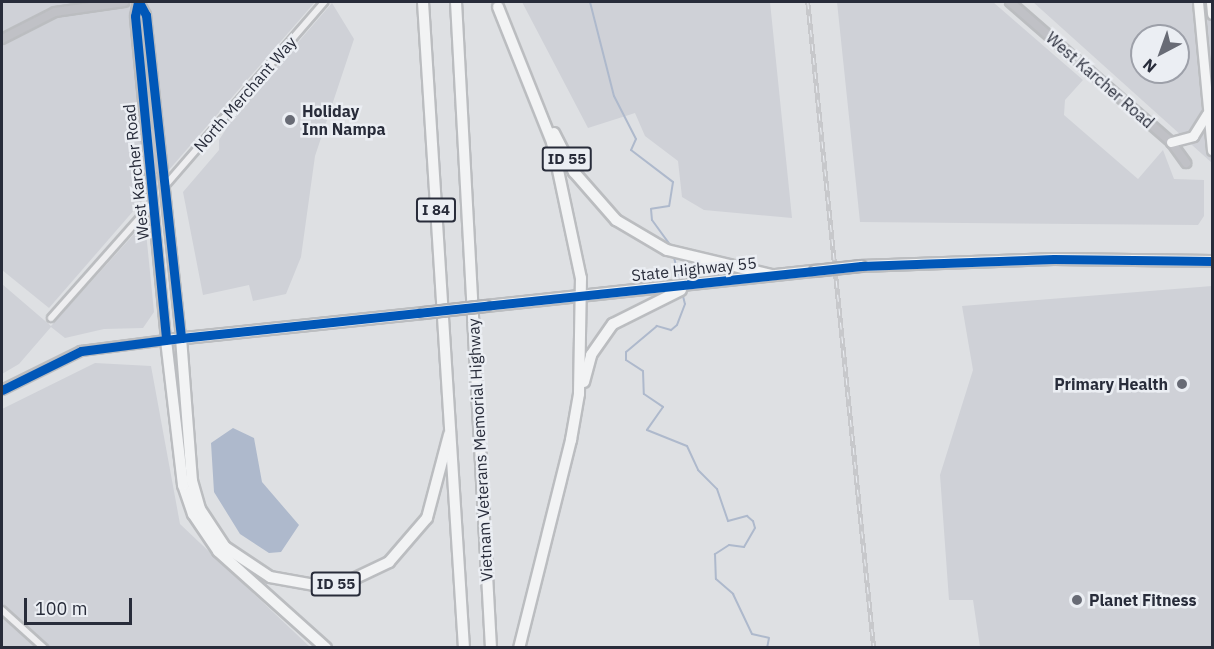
<!DOCTYPE html>
<style>
body{margin:0}
#map{position:relative;width:1214px;height:649px;overflow:hidden;background:#dee0e3;font-family:"IBM Plex Sans",sans-serif}
div>[style]{position:absolute}
.built>*{inset:0;background:#cfd1d7}
.water>*{inset:0;background:#aeb9cc}
.stream>*{height:2px;margin:-1px;padding:0 1px;transform-origin:1px;border-radius:1px;background:#aeb9cc}
.roads{filter:drop-shadow(2px 0 #bbbdc0) drop-shadow(-2px 0 #bbbdc0) drop-shadow(0 2px #bbbdc0) drop-shadow(0 -2px #bbbdc0)}
.street>*{height:6px;margin:-3px;padding:0 3px;transform-origin:3px;border-radius:3px;background:#eeeef0}
.secondary>*{height:8px;margin:-4px;padding:0 4px;transform-origin:4px;border-radius:4px;background:#c0c1c6}
.primary>*{height:9px;margin:-4.5px;padding:0 4.5px;transform-origin:4.5px;border-radius:4.5px;background:#f2f3f4}
.highway>*{height:10px;margin:-5px;padding:0 5px;transform-origin:5px;border-radius:5px;background:#f2f3f4}
.rail>*{height:4.5px;margin-top:-2.25px;transform-origin:0;background:repeating-linear-gradient(90deg,#ebeef3 0 7px,#c7c8cb 0 14px);box-sizing:border-box;border-block:2px solid #c7c8cb}
.bridges{filter:drop-shadow(2px 0 #b1b3b7) drop-shadow(-2px 0 #b1b3b7) drop-shadow(0 2px #b1b3b7) drop-shadow(0 -2px #b1b3b7)}
.highway-bridge>*{height:10px;margin:-5px;padding:0 5px;transform-origin:5px;border-radius:5px;background:#f2f3f4}
.cycleway>*{height:9px;margin:-4.5px;padding:0 4.5px;transform-origin:4.5px;border-radius:4.5px;background:#0057b8}
.dots>*{width:16px;height:16px;translate:-50% -50%;box-sizing:border-box;border:3px solid #ebeef3;border-radius:50%}
span{translate:-50% -50%;white-space:nowrap;text-align:center;line-height:1.15;-webkit-text-stroke:5px #ebeef3;paint-order:stroke}
.shield-label span{padding:2px 4px;background:#ebeef3;border:2px solid;border-radius:4px;-webkit-text-stroke-width:0}
.shield-label{font-size:15px;color:#282c3a;font-weight:700}
.street-label{font-size:16px;color:#282c3a}
.poi-label{font-size:16px;color:#282c3a;font-weight:700}
.left{translate:0 -50%;text-align:left}
.right{translate:-100% -50%;text-align:right}
.frame{position:absolute;inset:0;border:3px solid #282c3a;pointer-events:none}
.north{position:absolute;left:1130px;top:24px;width:60px;height:60px;box-sizing:border-box;background:#ebeef3;border:2px solid #9da0a9;border-radius:50%;rotate:221deg;font-size:16px;font-weight:700;line-height:24px;text-align:center;color:#282c3a}
.north::after{content:'';display:block;margin:auto;width:21px;height:27px;background:#686b75;clip-path:polygon(50% 0,100% 100%,50% 72%,0 100%)}
.scale{position:absolute;left:24px;top:598px;width:108px;height:27px;box-sizing:border-box;border:3px solid #282c3a;border-top:0;padding-left:8px;font-size:18px;line-height:21px;white-space:nowrap;color:#282c3a;-webkit-text-stroke:4px #ebeef3;paint-order:stroke}
</style>
<div id="map">
<div class="built">
<div style="clip-path:polygon(2px 2px,315px 2px,49px 308px,2px 270px)"></div>
<div style="clip-path:polygon(522px 2px,770px 2px,792px 218px,704px 210px,682px 197px,678px 161px,645px 136px,635px 113px,588px 128px)"></div>
<div style="clip-path:polygon(837px 2px,993px 2px,1083px 80px,1065px 100px,1064px 115px,1138px 179px,1163px 150px,1174px 179px,1204px 180px,1204px 216px,1198px 225px,860px 222px)"></div>
<div style="clip-path:polygon(evenodd,1033px 2px,1212px 2px,1212px 163px,1033px 2px,1142px 36px,1178px 36px,1178px 72px,1142px 72px,1142px 36px)"></div>
<div style="clip-path:polygon(332px 3px,354px 39px,315px 156px,301px 257px,286px 294px,253px 301px,249px 285px,203px 295px,183px 192px,219px 150px,219px 140px,236px 114px)"></div>
<div style="clip-path:polygon(145px 222px,154px 312px,143px 328px,104px 329px,65px 338px,51px 327px,19px 364px,2px 374px,2px 284px,51px 326px)"></div>
<div style="clip-path:polygon(1212px 286px,1212px 647px,980px 647px,973px 600px,949px 600px,940px 475px,973px 370px,962px 306px)"></div>
<div style="clip-path:polygon(95px 363px,151px 366px,180px 524px,310px 647px,2px 647px,2px 409px)"></div>
</div>
<div class="water">
<div style="clip-path:polygon(233px 428px,254px 438px,262px 482px,299px 525px,281px 552px,269px 553px,240px 534px,214px 492px,211px 443px)"></div>
</div>
<div class="stream">
<div style="left:590px;top:2px;width:97px;rotate:75.7deg"></div>
<div style="left:614px;top:96px;width:48px;rotate:62.9deg"></div>
<div style="left:636px;top:139px;width:12px;rotate:114deg"></div>
<div style="left:631px;top:150px;width:53px;rotate:37.3deg"></div>
<div style="left:673px;top:182px;width:24px;rotate:99deg"></div>
<div style="left:669px;top:206px;width:18px;rotate:171deg"></div>
<div style="left:651px;top:209px;width:11px;rotate:85deg"></div>
<div style="left:652px;top:220px;width:32px;rotate:54deg"></div>
<div style="left:673px;top:254px;width:28px;rotate:75deg"></div>
<div style="left:682px;top:292px;width:12px;rotate:76deg"></div>
<div style="left:685px;top:304px;width:22px;rotate:111deg"></div>
<div style="left:677px;top:325px;width:8px;rotate:140deg"></div>
<div style="left:671px;top:330px;width:15px;rotate:-164deg"></div>
<div style="left:657px;top:326px;width:40px;rotate:140deg"></div>
<div style="left:626px;top:352px;width:8px;rotate:90deg"></div>
<div style="left:626px;top:360px;width:20px;rotate:33deg"></div>
<div style="left:643px;top:371px;width:23px;rotate:88deg"></div>
<div style="left:644px;top:394px;width:23px;rotate:34deg"></div>
<div style="left:663px;top:407px;width:28px;rotate:125deg"></div>
<div style="left:647px;top:430px;width:43px;rotate:21.8deg"></div>
<div style="left:687px;top:446px;width:26px;rotate:65deg"></div>
<div style="left:698px;top:470px;width:27px;rotate:45deg"></div>
<div style="left:717px;top:489px;width:34px;rotate:71deg"></div>
<div style="left:728px;top:521px;width:20px;rotate:-15deg"></div>
<div style="left:747px;top:516px;width:8px;rotate:40deg"></div>
<div style="left:753px;top:521px;width:7px;rotate:74deg"></div>
<div style="left:755px;top:528px;width:22px;rotate:120deg"></div>
<div style="left:744px;top:547px;width:15px;rotate:-172deg"></div>
<div style="left:729px;top:545px;width:17px;rotate:147deg"></div>
<div style="left:715px;top:554px;width:25px;rotate:88deg"></div>
<div style="left:716px;top:579px;width:23px;rotate:41deg"></div>
<div style="left:733px;top:594px;width:44px;rotate:64.6deg"></div>
<div style="left:752px;top:634px;width:17px;rotate:13deg"></div>
<div style="left:769px;top:638px;width:10px;rotate:101deg"></div>
</div>
<div class="roads">
<div class="street">
<div style="left:164px;top:187px;width:245px;rotate:-49.1deg"></div>
<div style="left:51px;top:318px;width:155px;rotate:-48.4deg"></div>
<div style="left:2px;top:610px;width:57px;rotate:42.1deg"></div>
</div>
<div class="secondary">
<div style="left:139px;top:2px;width:15px;rotate:62deg"></div>
<div style="left:146px;top:15px;width:325px;rotate:83.8deg"></div>
<div style="left:1010px;top:2px;width:213px;rotate:41deg"></div>
<div style="left:1171px;top:142px;width:26px;rotate:54deg"></div>
<div style="left:2px;top:39px;width:59px;rotate:-27deg"></div>
<div style="left:55px;top:12px;width:70px;rotate:-8.2deg"></div>
<div style="left:147px;top:130px;width:8px;rotate:40deg"></div>
<div style="left:153px;top:135px;width:33px;rotate:83deg"></div>
<div style="left:2px;top:390px;width:88px;rotate:-26.3deg"></div>
<div style="left:81px;top:351px;width:86px;rotate:-7.4deg"></div>
<div style="left:166px;top:340px;width:325px;rotate:-95.5deg"></div>
<div style="left:135px;top:16px;width:14px;rotate:-78deg"></div>
</div>
<div class="primary">
<div style="left:1198px;top:2px;width:149px;rotate:84.6deg"></div>
<div style="left:1211px;top:2px;width:12px;rotate:85deg"></div>
<div style="left:1171px;top:142px;width:23px;rotate:-15deg"></div>
<div style="left:1193px;top:136px;width:26px;rotate:-58deg"></div>
</div>
<div class="highway">
<div style="left:423px;top:2px;width:647px;rotate:86.37deg"></div>
<div style="left:456px;top:2px;width:647px;rotate:86.9deg"></div>
<div style="left:498px;top:7px;width:145px;rotate:68.2deg"></div>
<div style="left:552px;top:142px;width:139px;rotate:78deg"></div>
<div style="left:581px;top:278px;width:116px;rotate:91deg"></div>
<div style="left:579px;top:394px;width:47px;rotate:99.9deg"></div>
<div style="left:571px;top:440px;width:214px;rotate:104deg"></div>
<div style="left:554px;top:133px;width:44px;rotate:62.9deg"></div>
<div style="left:574px;top:172px;width:64px;rotate:48.8deg"></div>
<div style="left:616px;top:220px;width:59px;rotate:30.5deg"></div>
<div style="left:667px;top:250px;width:108px;rotate:13.4deg"></div>
<div style="left:861px;top:266px;width:193px;rotate:-2.1deg"></div>
<div style="left:1054px;top:259px;width:158px;rotate:0.7deg"></div>
<div style="left:486px;top:306px;width:331px;rotate:-6.1deg"></div>
<div style="left:181px;top:338px;width:143px;rotate:85.6deg"></div>
<div style="left:192px;top:481px;width:29px;rotate:74deg"></div>
<div style="left:200px;top:509px;width:45px;rotate:56.7deg"></div>
<div style="left:225px;top:547px;width:54px;rotate:33.7deg"></div>
<div style="left:270px;top:577px;width:51px;rotate:10.2deg"></div>
<div style="left:320px;top:586px;width:25px;rotate:-7deg"></div>
<div style="left:345px;top:583px;width:49px;rotate:-25.5deg"></div>
<div style="left:389px;top:562px;width:58px;rotate:-49.2deg"></div>
<div style="left:427px;top:518px;width:86px;rotate:-75.2deg"></div>
<div style="left:584px;top:382px;width:28px;rotate:-75deg"></div>
<div style="left:591px;top:355px;width:38px;rotate:-55deg"></div>
<div style="left:613px;top:324px;width:76px;rotate:-26.6deg"></div>
<div style="left:326px;top:648px;width:145px;rotate:-138.1deg"></div>
<div style="left:218px;top:551px;width:45px;rotate:-124deg"></div>
<div style="left:193px;top:514px;width:31px;rotate:-109deg"></div>
<div style="left:183px;top:485px;width:146px;rotate:-96.7deg"></div>
<div style="left:166px;top:340px;width:259px;rotate:-6deg"></div>
</div>
</div>
<div class="rail">
<div style="left:808px;top:2px;width:649px;rotate:84.17deg"></div>
</div>
<div class="bridges">
<div class="highway-bridge">
<div style="left:815px;top:271px;width:46px;rotate:-6.2deg"></div>
<div style="left:424px;top:313px;width:62px;rotate:-6.4deg"></div>
</div>
</div>
<div class="cycleway">
<div style="left:138px;top:2px;width:14px;rotate:102deg"></div>
<div style="left:135px;top:16px;width:325px;rotate:84.5deg"></div>
<div style="left:139px;top:2px;width:15px;rotate:62deg"></div>
<div style="left:146px;top:15px;width:325px;rotate:83.8deg"></div>
<div style="left:2px;top:390px;width:88px;rotate:-26.3deg"></div>
<div style="left:81px;top:351px;width:101px;rotate:-7.4deg"></div>
<div style="left:181px;top:338px;width:684px;rotate:-6.04deg"></div>
<div style="left:861px;top:266px;width:193px;rotate:-2.1deg"></div>
<div style="left:1054px;top:259px;width:158px;rotate:0.7deg"></div>
</div>
<div class="dots">
<div style="left:290px;top:120px;background:#686b75"></div>
<div style="left:1182px;top:384px;background:#686b75"></div>
<div style="left:1077px;top:600px;background:#686b75"></div>
</div>
<div class="shield-label">
<span style="left:567px;top:159px">ID 55</span>
<span style="left:436px;top:210px">I 84</span>
<span style="left:336px;top:584px">ID 55</span>
</div>
<div class="street-label">
<span style="left:1100px;top:80px;rotate:41deg">West Karcher Road</span>
<span style="left:245px;top:94px;rotate:-49deg">North Merchant Way</span>
<span style="left:136px;top:172px;rotate:-96deg">West Karcher Road</span>
<span style="left:694px;top:269px;rotate:-6deg">State Highway 55</span>
<span style="left:480px;top:450px;rotate:-93deg">Vietnam Veterans Memorial Highway</span>
</div>
<div class="poi-label">
<span class="left" style="left:302px;top:120px">Holiday<br>Inn Nampa</span>
<span class="right" style="left:1168px;top:384px">Primary Health</span>
<span class="left" style="left:1089px;top:600px">Planet Fitness</span>
</div>
<div class="frame"></div>
<div class="north">N</div>
<div class="scale">100 m</div>
</div>
